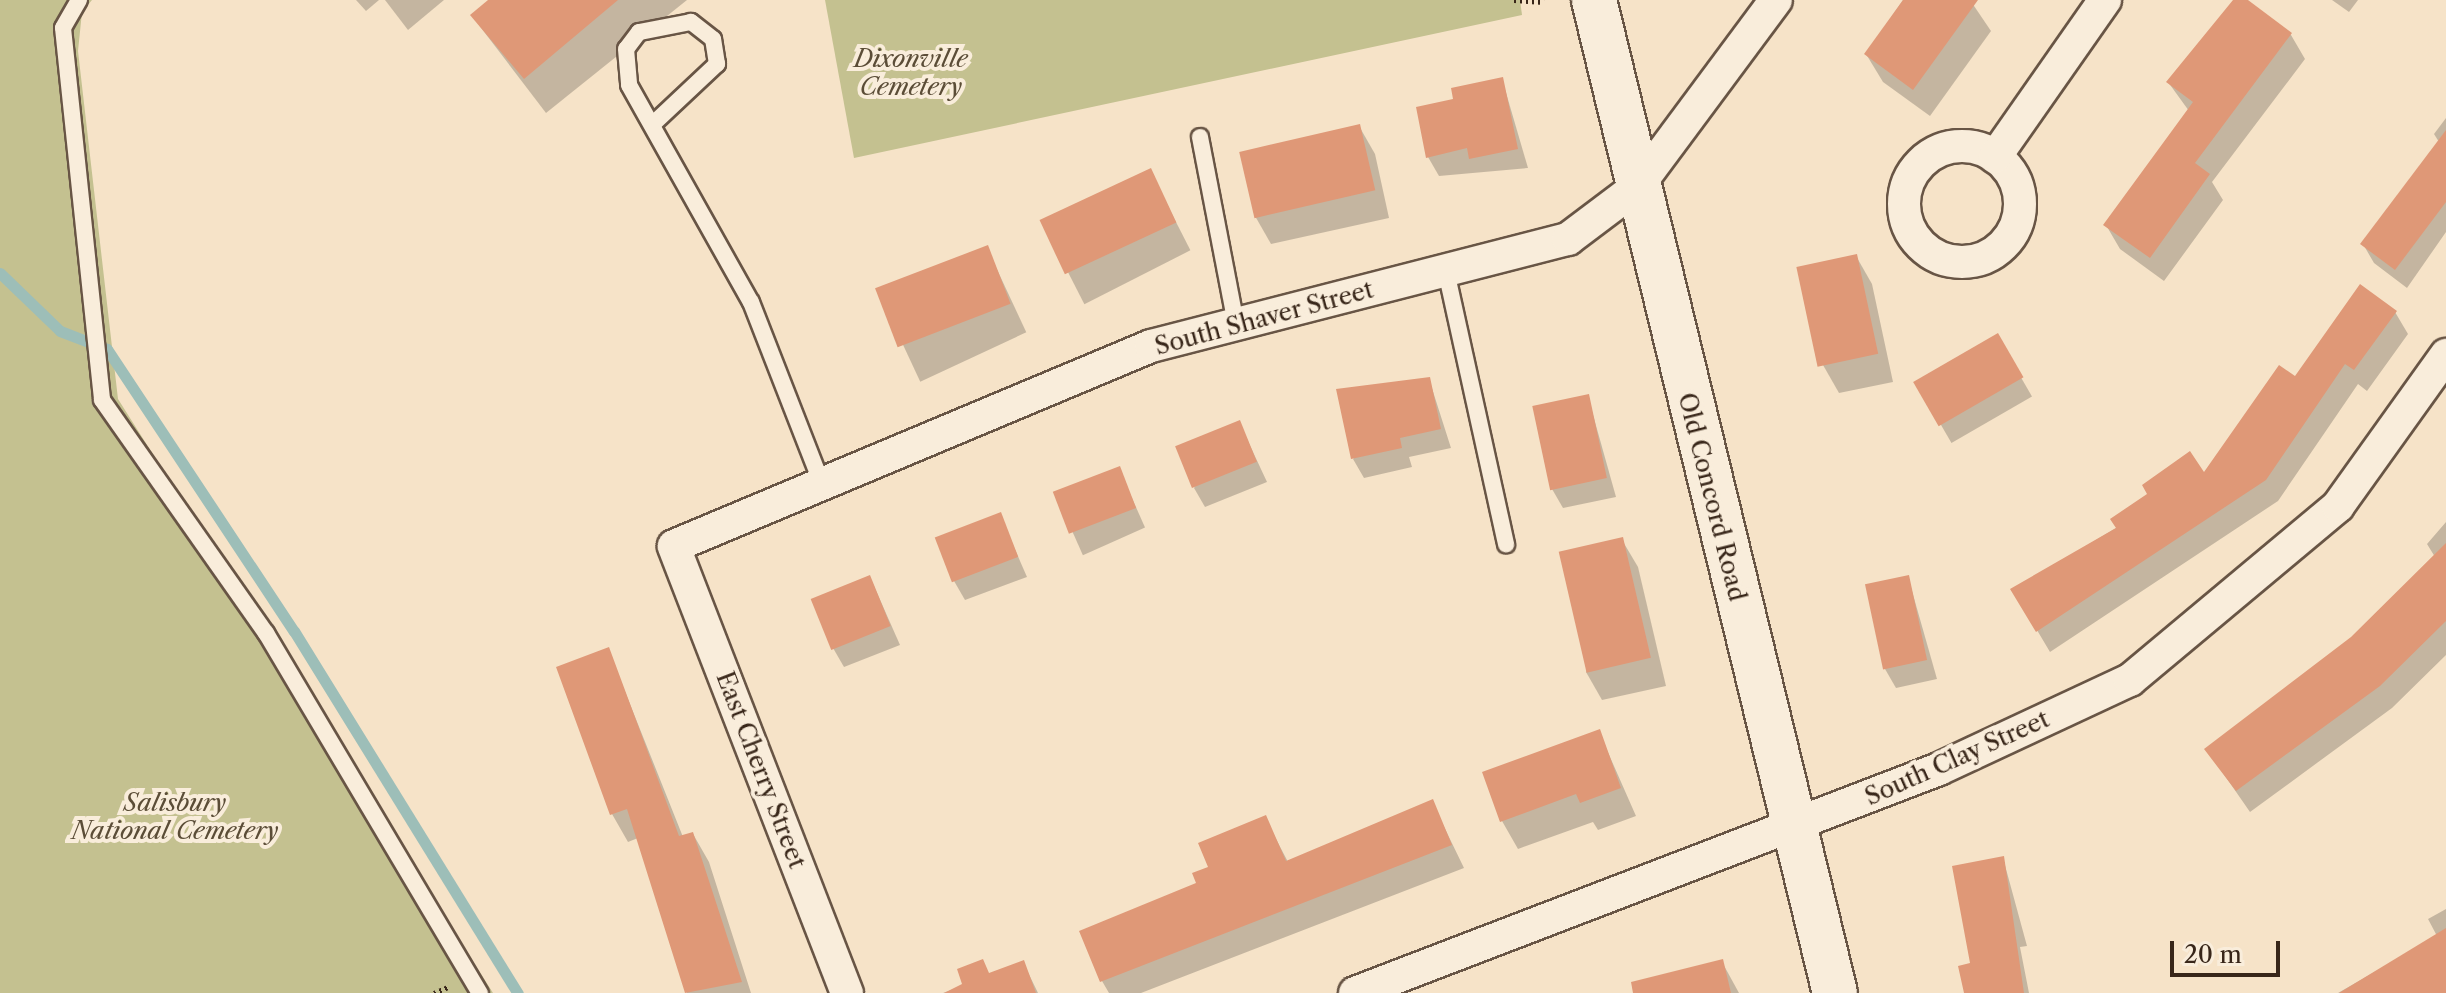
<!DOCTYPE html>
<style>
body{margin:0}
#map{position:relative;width:2446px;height:993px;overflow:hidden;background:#f6e3c8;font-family:"Libre Caslon Text",serif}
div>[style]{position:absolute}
.green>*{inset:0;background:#c4c190}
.shadow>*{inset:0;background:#0003;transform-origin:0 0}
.stream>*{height:11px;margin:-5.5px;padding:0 5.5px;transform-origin:5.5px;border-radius:5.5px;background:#9dbeb8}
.building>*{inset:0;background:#df9877;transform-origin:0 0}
.path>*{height:5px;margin-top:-2.5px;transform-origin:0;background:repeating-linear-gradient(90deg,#382619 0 2px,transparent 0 6px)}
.roads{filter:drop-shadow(2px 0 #685545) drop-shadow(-2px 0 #685545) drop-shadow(0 2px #685545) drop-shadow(0 -2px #685545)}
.lane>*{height:16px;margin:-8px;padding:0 8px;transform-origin:8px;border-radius:8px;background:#f9eddb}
.street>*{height:32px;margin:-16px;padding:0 16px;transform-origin:16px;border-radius:16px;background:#f9eddb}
.street>.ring{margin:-16px;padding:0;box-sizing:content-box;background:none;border:32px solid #f9eddb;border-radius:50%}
.secondary>*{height:44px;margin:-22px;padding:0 22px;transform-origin:22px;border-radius:22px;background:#f9eddb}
span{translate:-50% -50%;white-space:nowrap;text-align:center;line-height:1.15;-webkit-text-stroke:8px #f9eddb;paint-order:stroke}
.park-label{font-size:24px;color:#5b4d37;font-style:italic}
.street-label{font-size:24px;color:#382619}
.scale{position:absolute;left:2170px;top:941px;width:110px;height:36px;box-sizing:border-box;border:4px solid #382619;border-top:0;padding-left:10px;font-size:24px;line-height:28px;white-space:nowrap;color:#382619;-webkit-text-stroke:6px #f9eddb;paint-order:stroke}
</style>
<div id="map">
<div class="green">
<div style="clip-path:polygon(0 0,92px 0,82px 12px,78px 51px,118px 399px,493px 993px,0 993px)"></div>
<div style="clip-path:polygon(825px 0,1520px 0,1522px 15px,854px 158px)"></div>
</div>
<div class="shadow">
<div style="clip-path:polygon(356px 0,379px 0,366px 11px)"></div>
<div style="clip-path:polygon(385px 0,444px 0,408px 30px)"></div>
<div style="clip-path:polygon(492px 0,687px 0,546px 113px,472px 16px)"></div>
<div style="clip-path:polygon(1903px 0,1970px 0,1991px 31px,1930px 116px,1883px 82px,1866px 54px)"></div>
<div style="clip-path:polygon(2235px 0,2291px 35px,2305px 59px,2212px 182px,2223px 200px,2164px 281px,2120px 249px,2106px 225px,2189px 111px,2168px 82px)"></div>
<div style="clip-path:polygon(2332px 0,2358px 0,2349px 12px)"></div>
<div style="clip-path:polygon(1502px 79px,1528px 168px,1439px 176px,1428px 157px,1455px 101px)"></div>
<div style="clip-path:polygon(2446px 118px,2446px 232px,2407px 288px,2374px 263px,2363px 244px,2439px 142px,2434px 134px)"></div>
<div style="clip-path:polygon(1359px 126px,1375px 154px,1389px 218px,1271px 244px,1255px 216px,1241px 154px)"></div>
<div style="left:1150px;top:171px;width:89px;height:119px;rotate:63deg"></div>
<div style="left:987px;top:248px;width:93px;height:117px;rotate:65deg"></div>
<div style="clip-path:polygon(1856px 256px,1872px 284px,1893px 382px,1839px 393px,1823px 365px)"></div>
<div style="clip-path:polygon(2395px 312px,2408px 334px,2367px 391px,2358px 384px,2278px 501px,2050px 652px,2013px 590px,2204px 475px,2295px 379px)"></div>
<div style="left:1997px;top:336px;width:70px;height:93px;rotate:60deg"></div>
<div style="clip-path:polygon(1429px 379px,1451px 448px,1409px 457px,1412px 467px,1364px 478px,1353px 459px)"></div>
<div style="clip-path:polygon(1588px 397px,1616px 497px,1563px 508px,1552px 489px)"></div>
<div style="clip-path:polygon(1239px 422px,1267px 482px,1205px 507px,1194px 488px)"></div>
<div style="left:1119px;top:469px;width:64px;height:68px;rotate:66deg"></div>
<div style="clip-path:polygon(1000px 515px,1027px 577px,965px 600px,954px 581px)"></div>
<div style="clip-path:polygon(2446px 522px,2446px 655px,2392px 708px,2250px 812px,2207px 750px,2352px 639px,2435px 557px,2427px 544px)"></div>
<div style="clip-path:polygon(1622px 540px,1638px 567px,1666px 686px,1602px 700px,1586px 672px)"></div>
<div style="clip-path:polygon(870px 577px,900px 645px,844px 667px,833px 648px)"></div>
<div style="clip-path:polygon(1908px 577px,1937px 679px,1896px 688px,1885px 669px)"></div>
<div style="clip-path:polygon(608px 649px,683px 837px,693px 834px,709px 862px,751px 993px,687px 993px,638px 838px,628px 842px,612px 814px)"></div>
<div style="clip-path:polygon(1599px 732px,1636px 816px,1598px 830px,1593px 822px,1518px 849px,1502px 821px)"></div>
<div style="clip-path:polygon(1432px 802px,1464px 868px,1141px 993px,1109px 993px,1102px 981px,1265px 818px,1288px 862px)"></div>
<div style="clip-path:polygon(2003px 858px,2027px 946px,2020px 947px,2029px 993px,1966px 993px)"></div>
<div style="clip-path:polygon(2446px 909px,2446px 993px,2338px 993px,2437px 936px,2428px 919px)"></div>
<div style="clip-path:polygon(1023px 962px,1038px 993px,943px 993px,965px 985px)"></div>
<div style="clip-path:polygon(1722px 962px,1739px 993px,1679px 993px)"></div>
</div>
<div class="stream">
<div style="left:0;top:273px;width:83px;rotate:44deg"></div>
<div style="left:60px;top:331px;width:50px;rotate:21deg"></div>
<div style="left:107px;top:349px;width:338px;rotate:56.5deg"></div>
<div style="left:294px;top:631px;width:426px;rotate:58.3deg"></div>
</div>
<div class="building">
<div style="clip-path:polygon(488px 0,618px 0,524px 79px,470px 15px)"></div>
<div style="clip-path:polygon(1903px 0,1978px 0,1913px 90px,1864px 54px)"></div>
<div style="clip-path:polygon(2233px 0,2248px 0,2292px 33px,2195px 163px,2210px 174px,2150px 258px,2103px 225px,2193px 102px,2166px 82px)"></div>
<div style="clip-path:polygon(1503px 77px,1518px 149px,1469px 159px,1467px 148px,1426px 158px,1416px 107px,1453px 99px,1451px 88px)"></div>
<div style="left:1360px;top:124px;width:68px;height:124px;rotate:77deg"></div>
<div style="clip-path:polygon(2446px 130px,2446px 202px,2395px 270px,2360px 244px)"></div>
<div style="left:1151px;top:168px;width:60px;height:123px;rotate:65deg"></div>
<div style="left:988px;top:245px;width:63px;height:121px;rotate:69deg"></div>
<div style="left:1857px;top:254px;width:102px;height:62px;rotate:78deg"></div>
<div style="clip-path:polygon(2360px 284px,2397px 311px,2354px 370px,2345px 364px,2266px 480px,2036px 632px,2010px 589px,2116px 528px,2110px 519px,2147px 494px,2142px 485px,2190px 451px,2204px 472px,2279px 365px,2295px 376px)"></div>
<div style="left:1998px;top:333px;width:51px;height:98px;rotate:60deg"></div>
<div style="clip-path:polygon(1430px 377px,1441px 429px,1400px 438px,1402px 448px,1351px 459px,1336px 389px)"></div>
<div style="left:1589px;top:394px;width:86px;height:58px;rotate:78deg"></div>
<div style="left:1240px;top:420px;width:45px;height:70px;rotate:68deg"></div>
<div style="left:1120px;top:466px;width:45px;height:72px;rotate:69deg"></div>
<div style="left:1001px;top:512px;width:48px;height:71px;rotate:69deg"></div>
<div style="left:1623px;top:537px;width:124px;height:66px;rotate:77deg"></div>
<div style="clip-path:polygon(2446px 543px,2446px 621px,2380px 686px,2236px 791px,2204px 749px,2351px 637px)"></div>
<div style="left:870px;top:575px;width:55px;height:64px;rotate:68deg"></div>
<div style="left:1909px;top:575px;width:87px;height:45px;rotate:78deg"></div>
<div style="clip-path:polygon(609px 647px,679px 836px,693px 832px,742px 982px,685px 993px,627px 809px,610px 815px,556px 667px)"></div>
<div style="clip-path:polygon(1600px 729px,1621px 788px,1580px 803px,1576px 794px,1500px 822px,1482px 772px)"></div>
<div style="clip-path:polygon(1433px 799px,1452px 845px,1100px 982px,1079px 931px,1196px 883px,1192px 873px,1208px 867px,1198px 843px,1266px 815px,1286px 861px)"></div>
<div style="clip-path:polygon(2004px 856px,2024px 993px,1964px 993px,1958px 966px,1970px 963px,1952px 866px)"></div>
<div style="clip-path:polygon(2446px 928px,2446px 993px,2339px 993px)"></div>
<div style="clip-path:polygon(983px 959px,989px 973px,1024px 960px,1036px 993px,944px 993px,962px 984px,957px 969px)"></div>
<div style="clip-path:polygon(1723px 959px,1731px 993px,1633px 993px,1631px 982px)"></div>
</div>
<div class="path">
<div style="left:1514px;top:0;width:30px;rotate:4deg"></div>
<div style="left:434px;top:993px;width:15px;rotate:-23deg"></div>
</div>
<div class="roads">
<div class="lane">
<div style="left:79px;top:0;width:32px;rotate:120deg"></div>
<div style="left:63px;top:28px;width:374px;rotate:84deg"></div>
<div style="left:102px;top:400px;width:285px;rotate:54.9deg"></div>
<div style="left:266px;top:633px;width:419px;rotate:59.3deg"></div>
<div style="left:653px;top:124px;width:88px;rotate:-43.2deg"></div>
<div style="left:717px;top:64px;width:25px;rotate:-99deg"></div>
<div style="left:713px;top:39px;width:28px;rotate:-142deg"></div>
<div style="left:691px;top:22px;width:53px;rotate:169.1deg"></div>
<div style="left:639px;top:32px;width:21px;rotate:127deg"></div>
<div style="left:626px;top:49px;width:36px;rotate:85deg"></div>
<div style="left:629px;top:85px;width:249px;rotate:60.7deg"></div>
<div style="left:751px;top:302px;width:195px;rotate:68.7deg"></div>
<div style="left:1200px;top:137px;width:190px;rotate:79.1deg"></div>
<div style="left:1446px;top:271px;width:280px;rotate:77.6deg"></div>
</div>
<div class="street">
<div class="ring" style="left:1904px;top:146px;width:84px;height:84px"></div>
<div style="left:1995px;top:157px;width:192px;rotate:-55deg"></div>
<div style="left:847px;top:993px;width:479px;rotate:-111.2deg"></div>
<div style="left:674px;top:546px;width:517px;rotate:-22.75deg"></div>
<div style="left:1151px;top:346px;width:431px;rotate:-14.4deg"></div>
<div style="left:1568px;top:239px;width:86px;rotate:-37deg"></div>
<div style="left:1637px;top:187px;width:233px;rotate:-53.4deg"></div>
<div style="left:1355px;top:993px;width:625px;rotate:-20.98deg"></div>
<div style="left:1939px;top:769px;width:211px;rotate:-25deg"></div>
<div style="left:2130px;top:680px;width:271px;rotate:-39.9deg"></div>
<div style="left:2338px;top:506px;width:186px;rotate:-54.4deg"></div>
</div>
<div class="secondary">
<div style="left:1594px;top:0;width:1022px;rotate:76.36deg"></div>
</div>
</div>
<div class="park-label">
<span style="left:911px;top:73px">Dixonville<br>Cemetery</span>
<span style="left:175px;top:817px">Salisbury<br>National Cemetery</span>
</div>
<div class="street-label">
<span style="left:1264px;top:318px;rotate:-15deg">South Shaver Street</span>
<span style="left:1712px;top:497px;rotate:76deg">Old Concord Road</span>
<span style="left:1957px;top:758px;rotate:-24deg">South Clay Street</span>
<span style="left:761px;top:770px;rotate:69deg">East Cherry Street</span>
</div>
<div class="scale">20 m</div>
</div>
